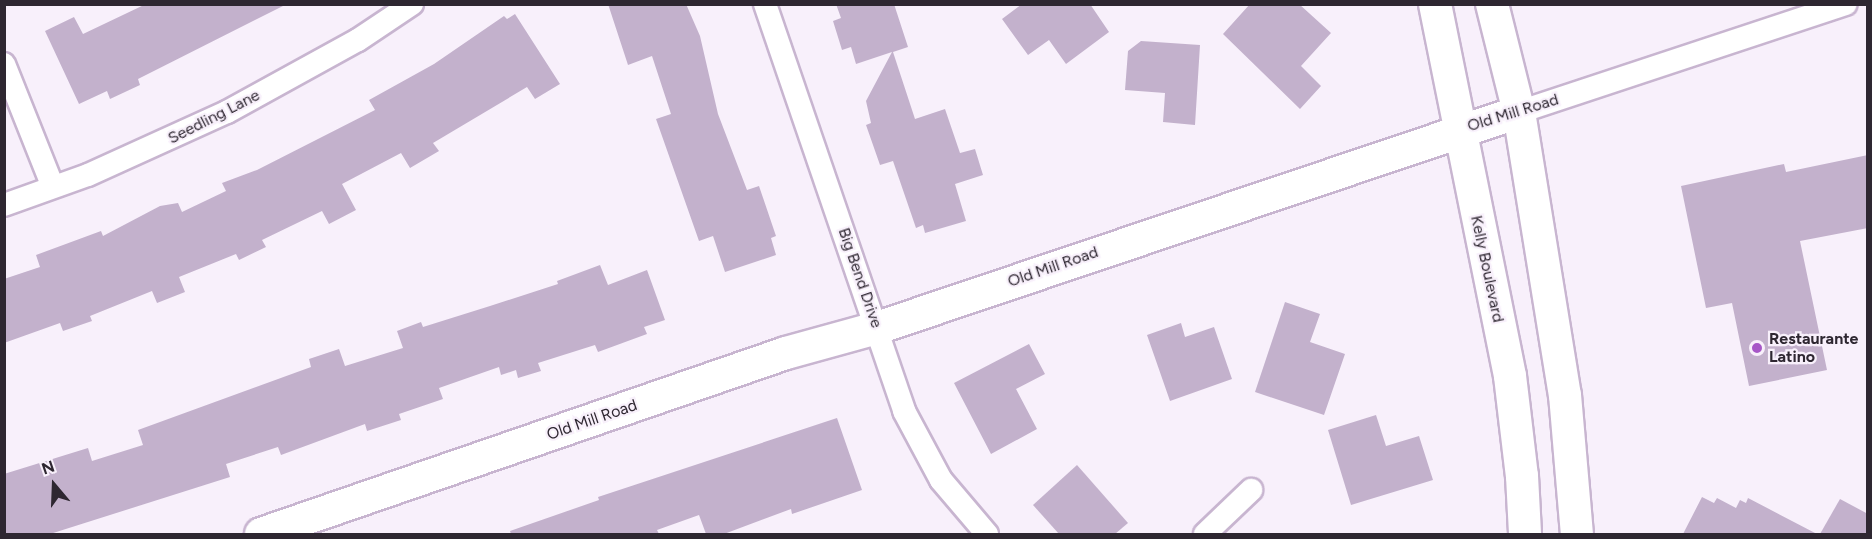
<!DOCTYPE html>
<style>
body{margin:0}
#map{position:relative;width:1872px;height:539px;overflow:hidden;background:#f8f0fb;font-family:Figtree,sans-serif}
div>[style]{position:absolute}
.building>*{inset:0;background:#c3b1cc}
.roads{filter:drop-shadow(2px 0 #c8b5d0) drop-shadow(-2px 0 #c8b5d0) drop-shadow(0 2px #c8b5d0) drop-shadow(0 -2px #c8b5d0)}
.street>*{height:22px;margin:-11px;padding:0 11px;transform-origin:11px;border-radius:11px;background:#fff}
.secondary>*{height:32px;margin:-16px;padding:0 16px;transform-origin:16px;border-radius:16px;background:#fff}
.dots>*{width:16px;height:16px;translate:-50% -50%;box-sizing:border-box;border:3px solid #f8f0fb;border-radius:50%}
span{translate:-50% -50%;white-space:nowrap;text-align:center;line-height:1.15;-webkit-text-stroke:4.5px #f8f0fb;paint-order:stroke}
.street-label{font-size:16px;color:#2e2731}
.poi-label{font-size:16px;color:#2e2731;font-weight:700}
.left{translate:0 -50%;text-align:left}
.frame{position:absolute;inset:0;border:6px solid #2e2731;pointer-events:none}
.north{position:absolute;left:24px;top:455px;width:60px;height:60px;-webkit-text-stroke:4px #f8f0fb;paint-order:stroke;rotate:341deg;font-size:16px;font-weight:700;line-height:24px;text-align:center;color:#2e2731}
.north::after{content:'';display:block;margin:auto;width:21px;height:27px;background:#2e2731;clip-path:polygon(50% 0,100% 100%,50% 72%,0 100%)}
</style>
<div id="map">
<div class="building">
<div style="clip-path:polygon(146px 4px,287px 4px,138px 79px,140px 85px,110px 99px,107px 91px,79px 104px,45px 31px,74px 17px,83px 34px)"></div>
<div style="clip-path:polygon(608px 4px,686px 4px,700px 36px,718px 114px,747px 190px,759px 186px,776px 236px,771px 238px,776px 255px,725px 272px,713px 236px,699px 241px,656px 119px,671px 114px,652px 56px,628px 65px)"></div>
<div style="clip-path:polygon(836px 4px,894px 4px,908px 47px,893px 52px,915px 119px,945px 109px,960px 153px,975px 149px,983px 175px,955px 184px,966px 221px,925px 233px,923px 225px,916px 228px,893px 161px,880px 165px,866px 125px,871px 123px,866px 101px,892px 52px,856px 64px,851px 47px,842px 50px,833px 21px,841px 18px)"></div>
<div style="clip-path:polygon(1022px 4px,1090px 4px,1109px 32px,1066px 64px,1049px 40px,1028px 55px,1002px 19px)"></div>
<div style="clip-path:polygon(1250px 4px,1299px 4px,1331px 33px,1301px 66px,1321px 86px,1300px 109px,1223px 34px)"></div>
<div style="clip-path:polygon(515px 14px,560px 84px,535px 99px,527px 87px,433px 143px,439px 151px,410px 168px,401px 153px,342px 184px,356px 210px,329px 224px,322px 211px,262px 240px,266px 247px,239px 260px,236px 254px,179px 277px,185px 292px,157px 303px,152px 291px,90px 316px,92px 321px,63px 331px,60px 323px,4px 343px,4px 279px,40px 267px,36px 255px,101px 231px,103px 236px,160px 206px,178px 203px,182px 212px,226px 191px,222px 183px,257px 170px,375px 110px,369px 100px,434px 64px,504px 16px,507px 19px)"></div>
<div style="clip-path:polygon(1141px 41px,1200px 45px,1195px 125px,1163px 122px,1165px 93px,1125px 90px,1128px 51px)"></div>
<div style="clip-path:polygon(1868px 155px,1868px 228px,1800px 241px,1827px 370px,1749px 386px,1732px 303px,1706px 308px,1681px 186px,1784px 164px,1786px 172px)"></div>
<div style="clip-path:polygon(600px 265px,608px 285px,647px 270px,665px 320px,644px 327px,647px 334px,598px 352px,595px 345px,538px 363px,541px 371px,518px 378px,516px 370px,501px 375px,499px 367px,439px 388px,443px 399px,399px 414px,401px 420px,367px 431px,365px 424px,281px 455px,278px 447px,226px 464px,230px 477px,50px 534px,4px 534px,4px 474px,88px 448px,92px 461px,143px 445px,138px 430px,311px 367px,309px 359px,339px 349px,345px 366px,403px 348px,397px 331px,421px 322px,423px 327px,490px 306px,558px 284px,557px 281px)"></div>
<div style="clip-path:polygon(1285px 302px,1320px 314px,1310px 342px,1345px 354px,1324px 415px,1255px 392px)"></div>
<div style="clip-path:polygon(1181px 323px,1185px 337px,1214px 327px,1232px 379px,1170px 401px,1147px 335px)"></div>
<div style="clip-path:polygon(1029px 344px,1045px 374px,1016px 389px,1037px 429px,991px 454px,954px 383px)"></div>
<div style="clip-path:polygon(1376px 415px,1386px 446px,1419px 436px,1433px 480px,1351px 505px,1328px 430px)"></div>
<div style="clip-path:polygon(837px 418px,862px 490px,792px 514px,791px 509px,724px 534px,706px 534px,699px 515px,657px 530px,659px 534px,511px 534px,510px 531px,599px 500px,598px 497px)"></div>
<div style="clip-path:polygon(1077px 465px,1128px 523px,1115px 534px,1059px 534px,1033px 505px)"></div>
<div style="clip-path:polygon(1702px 497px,1714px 503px,1717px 498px,1736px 508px,1740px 500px,1746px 503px,1748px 498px,1817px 534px,1683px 534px)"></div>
<div style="clip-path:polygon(1840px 499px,1868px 514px,1868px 534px,1820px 534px)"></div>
</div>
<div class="roads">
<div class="street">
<div style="left:765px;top:4px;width:430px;rotate:71.1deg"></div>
<div style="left:904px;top:411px;width:78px;rotate:61.8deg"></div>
<div style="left:941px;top:480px;width:71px;rotate:49.6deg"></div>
<div style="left:4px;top:64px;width:132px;rotate:68.3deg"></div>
<div style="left:1519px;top:112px;width:344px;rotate:-18.3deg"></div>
<div style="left:4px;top:205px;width:89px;rotate:-19.7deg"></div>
<div style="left:88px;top:175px;width:153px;rotate:-24.4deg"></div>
<div style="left:227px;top:112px;width:149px;rotate:-28.8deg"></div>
<div style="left:358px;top:40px;width:65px;rotate:-33.7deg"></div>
<div style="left:1205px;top:534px;width:64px;rotate:-43.7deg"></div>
</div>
<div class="secondary">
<div style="left:1435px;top:4px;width:379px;rotate:78.6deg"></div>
<div style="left:1510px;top:376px;width:101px;rotate:83.2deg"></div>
<div style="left:1522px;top:476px;width:58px;rotate:87deg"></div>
<div style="left:1492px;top:4px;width:111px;rotate:76deg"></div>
<div style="left:1519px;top:112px;width:287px;rotate:80.8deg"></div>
<div style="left:1565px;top:395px;width:140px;rotate:85.1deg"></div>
<div style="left:261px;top:534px;width:555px;rotate:-19.02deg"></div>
<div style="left:786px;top:353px;width:94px;rotate:-15.4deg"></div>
<div style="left:877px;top:328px;width:677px;rotate:-18.6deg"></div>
</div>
</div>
<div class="dots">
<div style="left:1757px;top:348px;background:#a757c7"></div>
</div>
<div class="street-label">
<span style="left:1513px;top:113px;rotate:-17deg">Old Mill Road</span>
<span style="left:214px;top:117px;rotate:-27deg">Seedling Lane</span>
<span style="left:1053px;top:267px;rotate:-19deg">Old Mill Road</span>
<span style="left:1487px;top:269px;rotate:78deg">Kelly Boulevard</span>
<span style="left:860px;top:278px;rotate:71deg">Big Bend Drive</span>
<span style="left:592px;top:420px;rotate:-19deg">Old Mill Road</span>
</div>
<div class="poi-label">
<span class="left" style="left:1769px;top:348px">Restaurante<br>Latino</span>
</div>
<div class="frame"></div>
<div class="north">N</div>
</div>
